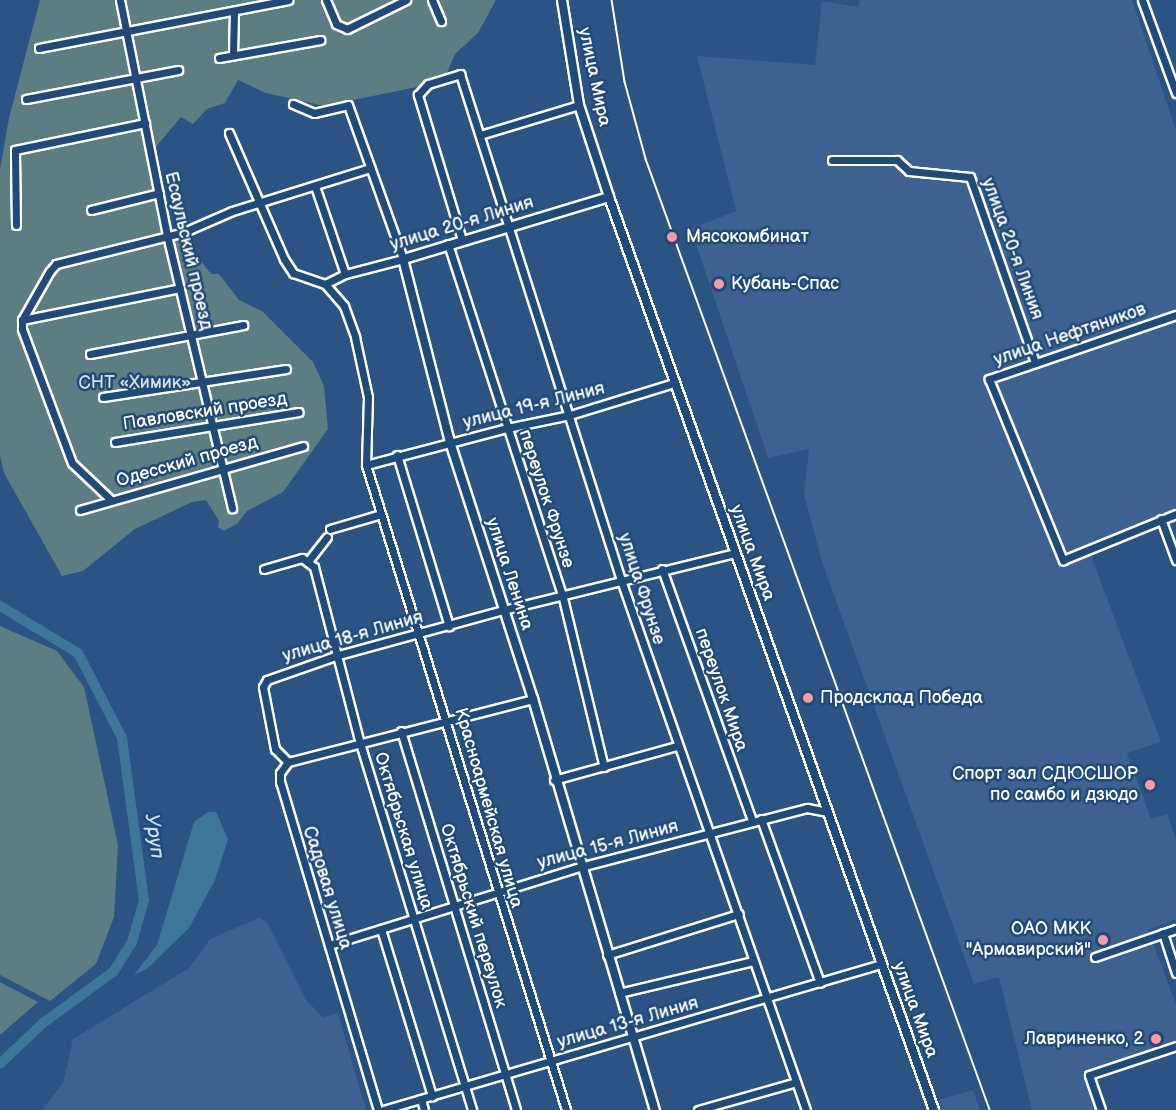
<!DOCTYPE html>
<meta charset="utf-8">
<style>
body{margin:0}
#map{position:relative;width:1176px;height:1110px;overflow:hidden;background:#2b5383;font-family:"Balsamiq Sans",sans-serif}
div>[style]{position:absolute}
.built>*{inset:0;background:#3d6190}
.green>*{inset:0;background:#5c7d82}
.water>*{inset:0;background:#3e769a}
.river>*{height:10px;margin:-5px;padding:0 5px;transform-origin:5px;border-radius:5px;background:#3e769a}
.roads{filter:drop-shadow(2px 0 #fff) drop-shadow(-2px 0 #fff) drop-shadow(0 2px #fff) drop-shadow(0 -2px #fff)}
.minor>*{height:7px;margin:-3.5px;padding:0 3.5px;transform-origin:3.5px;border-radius:3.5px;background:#1f4a7a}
.major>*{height:8px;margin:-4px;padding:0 4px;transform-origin:4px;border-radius:4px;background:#1f4a7a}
.rail>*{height:1.5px;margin:-0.75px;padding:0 0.75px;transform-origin:0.75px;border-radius:0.75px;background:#fff}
.dots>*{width:16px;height:16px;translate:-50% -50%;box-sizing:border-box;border:3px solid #1f4a7a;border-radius:50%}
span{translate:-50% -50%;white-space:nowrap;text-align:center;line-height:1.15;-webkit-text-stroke:5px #1f4a7a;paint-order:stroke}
.street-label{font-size:18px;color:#fff}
.poi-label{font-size:18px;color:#fff}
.left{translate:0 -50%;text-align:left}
.right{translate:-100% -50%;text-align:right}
.park-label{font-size:18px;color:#d6dee0}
.water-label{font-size:20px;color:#cfdde6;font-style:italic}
</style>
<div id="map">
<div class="built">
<div style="clip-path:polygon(860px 0,1132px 0,1176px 130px,1176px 512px,1087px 545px,1161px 742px,1127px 753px,1151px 819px,1167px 814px,1176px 839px,1176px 919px,1148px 930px,1176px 1004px,1176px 1040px,1084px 1072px,1096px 1110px,1032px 1110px,999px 977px,974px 984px,821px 559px,804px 494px,809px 449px,768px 458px,691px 229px,736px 211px,697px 56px,815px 65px,822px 1px,858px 7px)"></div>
<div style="clip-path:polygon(259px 918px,267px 922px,307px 1001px,323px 1017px,338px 1013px,366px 1110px,42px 1110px,63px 1083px,73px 1039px,189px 968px,210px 939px)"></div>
<div style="clip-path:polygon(973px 1090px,980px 1110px,942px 1110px,938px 1100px)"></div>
</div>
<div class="green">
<div style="clip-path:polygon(40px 0,496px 0,478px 33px,455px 54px,446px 75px,417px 87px,324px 106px,266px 93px,238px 80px,225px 103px,207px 109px,193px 124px,181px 117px,154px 149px,169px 227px,167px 235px,181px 235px,211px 274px,219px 274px,239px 300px,262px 311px,313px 362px,324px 386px,328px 429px,283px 492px,247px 511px,237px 524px,224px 531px,218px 527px,219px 521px,206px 500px,192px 502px,135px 529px,83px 571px,62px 576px,4px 473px,0 456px,0 170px,9px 118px)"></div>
<div style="clip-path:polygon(0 626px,57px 651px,84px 687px,118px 845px,114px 917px,96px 964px,50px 1001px,0 975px)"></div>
<div style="clip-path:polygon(0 982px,38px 1002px,0 1035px)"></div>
</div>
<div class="water">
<div style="clip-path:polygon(208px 812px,216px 812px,228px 839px,215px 880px,189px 928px,148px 968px,134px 975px,157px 945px,194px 822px)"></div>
</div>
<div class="river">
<div style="left:0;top:606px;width:91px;rotate:31.1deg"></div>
<div style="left:78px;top:653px;width:96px;rotate:62.6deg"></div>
<div style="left:122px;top:738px;width:163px;rotate:82.3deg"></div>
<div style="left:144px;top:900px;width:44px;rotate:105.9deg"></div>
<div style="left:132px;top:942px;width:36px;rotate:122deg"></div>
<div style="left:113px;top:972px;width:87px;rotate:143.9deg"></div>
<div style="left:43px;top:1023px;width:59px;rotate:136.4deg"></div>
</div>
<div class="roads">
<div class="minor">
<div style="left:120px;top:0;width:240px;rotate:78.7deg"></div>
<div style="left:167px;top:235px;width:281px;rotate:76.6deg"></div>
<div style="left:326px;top:0;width:26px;rotate:67deg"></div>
<div style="left:336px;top:24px;width:12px;rotate:24deg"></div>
<div style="left:347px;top:29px;width:66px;rotate:-26.2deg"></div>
<div style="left:432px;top:0;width:23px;rotate:67deg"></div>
<div style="left:1142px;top:0;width:99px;rotate:69.9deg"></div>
<div style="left:39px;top:48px;width:254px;rotate:-10.9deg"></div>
<div style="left:233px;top:55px;width:43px;rotate:-88.7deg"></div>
<div style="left:219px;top:58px;width:103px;rotate:-10.1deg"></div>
<div style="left:26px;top:99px;width:155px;rotate:-10.8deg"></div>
<div style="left:293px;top:104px;width:23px;rotate:23deg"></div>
<div style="left:314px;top:113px;width:35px;rotate:-13deg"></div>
<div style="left:348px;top:105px;width:164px;rotate:70.3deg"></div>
<div style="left:403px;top:259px;width:60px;rotate:165.5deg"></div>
<div style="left:345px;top:274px;width:22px;rotate:153deg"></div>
<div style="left:229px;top:133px;width:137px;rotate:66.4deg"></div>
<div style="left:284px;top:259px;width:17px;rotate:57deg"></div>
<div style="left:293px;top:273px;width:34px;rotate:19deg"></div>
<div style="left:325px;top:284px;width:29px;rotate:49deg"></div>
<div style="left:344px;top:306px;width:33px;rotate:70deg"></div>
<div style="left:355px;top:337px;width:61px;rotate:77.8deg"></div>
<div style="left:368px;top:397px;width:68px;rotate:91.7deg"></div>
<div style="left:366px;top:465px;width:675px;rotate:72.77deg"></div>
<div style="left:480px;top:135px;width:103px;rotate:-16.9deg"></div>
<div style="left:832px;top:160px;width:65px"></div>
<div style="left:897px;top:160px;width:16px;rotate:43deg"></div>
<div style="left:909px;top:171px;width:61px;rotate:5.6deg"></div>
<div style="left:970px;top:177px;width:197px;rotate:70.7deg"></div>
<div style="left:315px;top:186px;width:93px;rotate:71.2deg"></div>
<div style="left:91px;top:210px;width:70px;rotate:-14deg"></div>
<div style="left:16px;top:225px;width:75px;rotate:-90.8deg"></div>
<div style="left:15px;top:150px;width:133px;rotate:-11.7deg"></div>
<div style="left:462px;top:240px;width:152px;rotate:-106.9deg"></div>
<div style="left:418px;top:95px;width:15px;rotate:-48deg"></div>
<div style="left:428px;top:84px;width:34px;rotate:-17deg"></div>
<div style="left:460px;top:74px;width:531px;rotate:72.35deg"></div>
<div style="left:621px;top:580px;width:561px;rotate:70.76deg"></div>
<div style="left:448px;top:244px;width:368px;rotate:72deg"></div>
<div style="left:562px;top:594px;width:178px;rotate:76.4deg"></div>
<div style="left:1176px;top:315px;width:198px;rotate:161.1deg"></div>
<div style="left:989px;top:379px;width:196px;rotate:67.8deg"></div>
<div style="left:1063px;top:560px;width:122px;rotate:-22.2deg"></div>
<div style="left:22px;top:320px;width:161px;rotate:-11.4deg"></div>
<div style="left:90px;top:354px;width:156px;rotate:-10.7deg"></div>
<div style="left:103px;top:397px;width:185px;rotate:-8.7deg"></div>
<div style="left:115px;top:442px;width:186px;rotate:-9.3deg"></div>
<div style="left:397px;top:455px;width:179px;rotate:73.1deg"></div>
<div style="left:366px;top:465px;width:146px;rotate:-14.7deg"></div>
<div style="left:507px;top:428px;width:64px;rotate:-11.7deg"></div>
<div style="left:570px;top:415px;width:109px;rotate:-17.1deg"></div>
<div style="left:110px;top:499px;width:52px;rotate:-136.5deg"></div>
<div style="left:72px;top:463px;width:143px;rotate:-110.5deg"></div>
<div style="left:22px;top:329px;width:9px;rotate:-90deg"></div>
<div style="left:22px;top:320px;width:56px;rotate:-60.3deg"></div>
<div style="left:50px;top:271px;width:9px;rotate:-49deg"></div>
<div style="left:56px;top:264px;width:132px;rotate:-14deg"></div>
<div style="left:184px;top:232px;width:52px;rotate:-23.6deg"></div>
<div style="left:232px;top:211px;width:145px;rotate:-17.3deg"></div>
<div style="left:80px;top:510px;width:232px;rotate:-16deg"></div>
<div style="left:1161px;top:519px;width:44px;rotate:69.9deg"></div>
<div style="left:330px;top:529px;width:53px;rotate:-16.4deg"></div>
<div style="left:309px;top:560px;width:29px;rotate:-52deg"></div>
<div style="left:264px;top:569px;width:40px;rotate:-16deg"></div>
<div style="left:302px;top:558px;width:15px;rotate:37deg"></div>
<div style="left:314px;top:567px;width:182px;rotate:75.4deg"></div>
<div style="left:360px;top:743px;width:384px;rotate:73deg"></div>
<div style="left:662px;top:569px;width:268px;rotate:70.3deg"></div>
<div style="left:401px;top:731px;width:396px;rotate:73.1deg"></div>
<div style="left:288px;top:762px;width:253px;rotate:-14.4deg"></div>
<div style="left:554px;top:780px;width:128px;rotate:-15.5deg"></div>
<div style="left:761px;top:819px;width:174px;rotate:70.2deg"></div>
<div style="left:381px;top:929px;width:175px;rotate:73deg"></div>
<div style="left:1163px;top:933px;width:42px;rotate:72deg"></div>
<div style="left:329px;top:945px;width:263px;rotate:-17.3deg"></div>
<div style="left:580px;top:867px;width:235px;rotate:-14.6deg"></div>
<div style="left:807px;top:808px;width:21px;rotate:11deg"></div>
<div style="left:607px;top:955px;width:138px;rotate:-17.3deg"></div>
<div style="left:1095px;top:957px;width:86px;rotate:-19.1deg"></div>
<div style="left:619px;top:993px;width:138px;rotate:-13.4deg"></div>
<div style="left:421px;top:1099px;width:11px;rotate:75deg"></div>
<div style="left:378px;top:1110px;width:342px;rotate:-106.6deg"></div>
<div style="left:280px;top:782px;width:9px;rotate:-90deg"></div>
<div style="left:280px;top:773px;width:14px;rotate:-54deg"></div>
<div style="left:288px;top:762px;width:18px;rotate:-135deg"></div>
<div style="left:275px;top:749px;width:63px;rotate:-101deg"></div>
<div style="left:263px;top:687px;width:8px;rotate:-60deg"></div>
<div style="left:267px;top:680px;width:72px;rotate:-19.4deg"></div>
<div style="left:335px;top:656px;width:174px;rotate:-15.3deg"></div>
<div style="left:503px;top:610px;width:239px;rotate:-13.8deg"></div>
<div style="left:383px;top:1110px;width:519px;rotate:-16.34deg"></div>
<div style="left:698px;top:1110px;width:102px;rotate:-15.9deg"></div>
<div style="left:1101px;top:1110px;width:37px;rotate:-109deg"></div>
<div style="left:1089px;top:1075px;width:92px;rotate:-18.4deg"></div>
</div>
<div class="major">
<div style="left:562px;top:0;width:106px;rotate:80.8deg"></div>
<div style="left:579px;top:105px;width:97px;rotate:71.9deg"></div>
<div style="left:609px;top:197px;width:969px;rotate:70.41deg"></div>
<div style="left:609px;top:197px;width:215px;rotate:163.2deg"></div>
<div style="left:403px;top:259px;width:189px;rotate:75.6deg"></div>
<div style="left:450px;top:442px;width:270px;rotate:72.1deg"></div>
<div style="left:533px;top:699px;width:429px;rotate:73.5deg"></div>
</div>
</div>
<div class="rail">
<div style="left:612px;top:0;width:83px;rotate:81deg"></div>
<div style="left:625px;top:82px;width:80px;rotate:74.7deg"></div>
<div style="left:646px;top:159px;width:1011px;rotate:70.11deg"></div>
</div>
<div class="dots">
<div style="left:672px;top:237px;background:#ff9aa2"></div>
<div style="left:719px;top:284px;background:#ff9aa2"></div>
<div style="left:808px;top:698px;background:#ff9aa2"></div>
<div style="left:1150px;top:785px;background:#ff9aa2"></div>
<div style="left:1103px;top:940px;background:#ff9aa2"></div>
<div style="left:1156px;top:1039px;background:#ff9aa2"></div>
</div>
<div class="street-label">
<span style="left:594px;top:77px;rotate:78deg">улица Мира</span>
<span style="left:462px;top:224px;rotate:-17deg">улица 20-я Линия</span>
<span style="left:1012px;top:249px;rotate:70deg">улица 20-я Линия</span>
<span style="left:188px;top:251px;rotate:77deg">Есаульский проезд</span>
<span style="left:1070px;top:335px;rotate:-19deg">улица Нефтяников</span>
<span style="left:534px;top:406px;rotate:-14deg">улица 19-я Линия</span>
<span style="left:205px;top:412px;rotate:-9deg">Павловский проезд</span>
<span style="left:187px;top:462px;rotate:-16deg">Одесский проезд</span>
<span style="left:546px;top:499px;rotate:72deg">переулок Фрунзе</span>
<span style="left:752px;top:553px;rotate:70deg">улица Мира</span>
<span style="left:509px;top:574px;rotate:72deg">улица Ленина</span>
<span style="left:641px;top:589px;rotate:72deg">улица Фрунзе</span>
<span style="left:353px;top:637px;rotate:-16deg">улица 18-я Линия</span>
<span style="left:721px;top:690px;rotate:71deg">переулок Мира</span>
<span style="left:488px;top:808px;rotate:74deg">Красноармейская улица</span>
<span style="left:403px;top:831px;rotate:73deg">Октябрьская улица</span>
<span style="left:608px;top:845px;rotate:-15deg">улица 15-я Линия</span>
<span style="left:327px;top:888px;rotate:73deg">Садовая улица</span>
<span style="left:473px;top:916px;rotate:73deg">Октябрьский переулок</span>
<span style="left:915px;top:1010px;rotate:70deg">улица Мира</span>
<span style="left:628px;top:1023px;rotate:-16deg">улица 13-я Линия</span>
</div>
<div class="poi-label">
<span class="left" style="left:686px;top:237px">Мясокомбинат</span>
<span class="left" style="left:731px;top:284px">Кубань-Спас</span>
<span class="left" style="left:820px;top:698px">Продсклад Победа</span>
<span class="right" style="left:1138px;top:785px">Спорт зал СДЮСШОР<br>по самбо и дзюдо</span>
<span class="right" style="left:1091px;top:940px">ОАО МКК<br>"Армавирский"</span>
<span class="right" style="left:1144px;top:1039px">Лавриненко, 2</span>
</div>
<div class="park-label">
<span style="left:135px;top:383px">СНТ «Химик»</span>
</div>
<div class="water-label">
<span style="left:154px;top:836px;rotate:82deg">Уруп</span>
</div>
</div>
